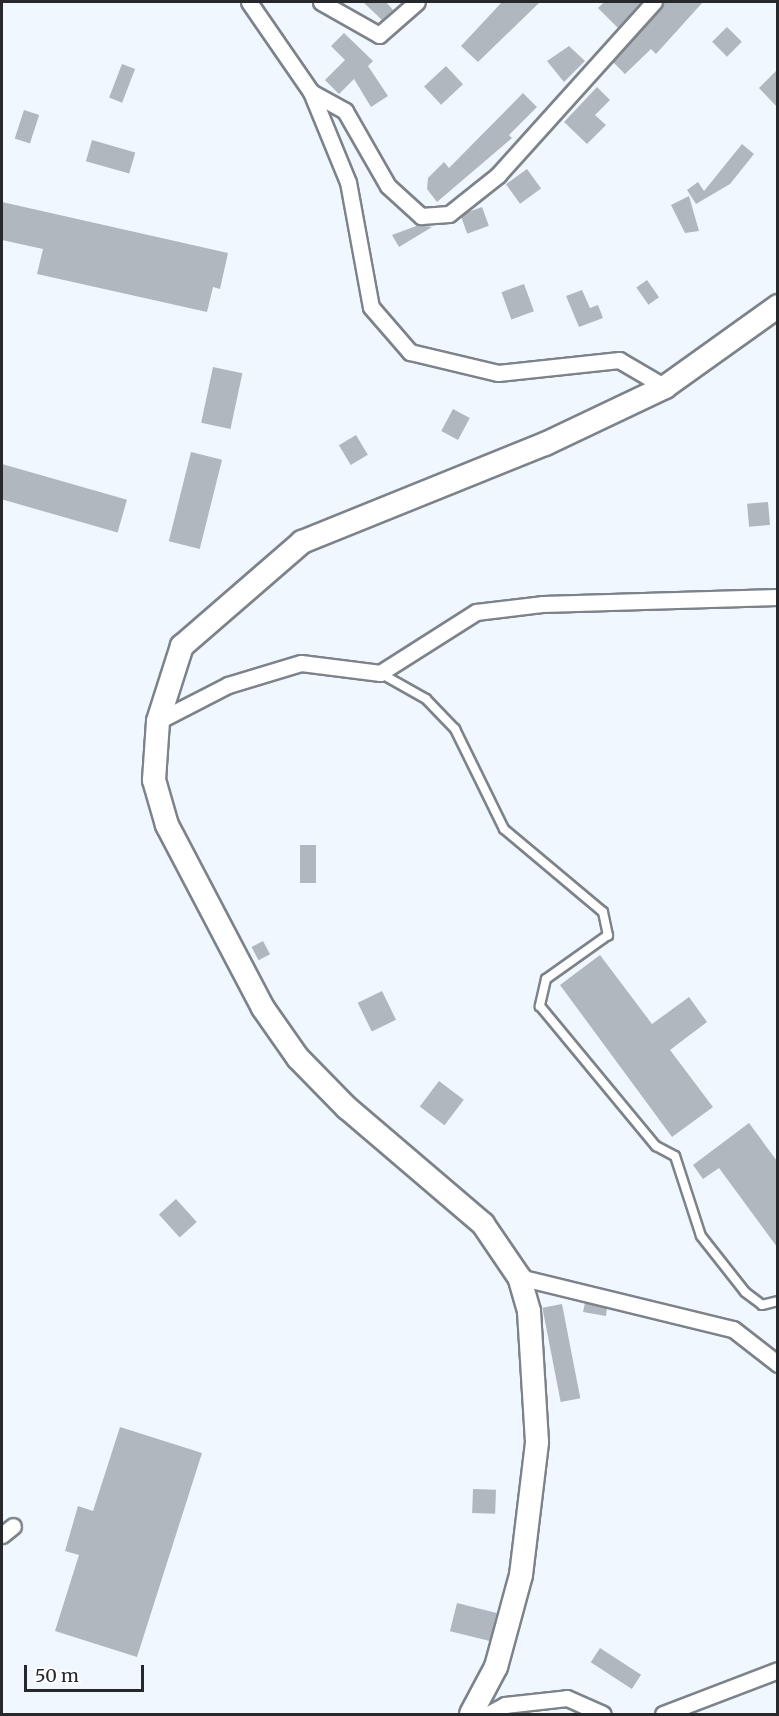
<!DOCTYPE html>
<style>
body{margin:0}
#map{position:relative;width:779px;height:1716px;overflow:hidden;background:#f0f7ff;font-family:Merriweather,serif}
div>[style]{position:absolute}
.building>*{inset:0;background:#b1b7bf;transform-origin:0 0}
.roads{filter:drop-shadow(2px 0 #7d838a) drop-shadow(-2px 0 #7d838a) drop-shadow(0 2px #7d838a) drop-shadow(0 -2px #7d838a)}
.lane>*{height:8px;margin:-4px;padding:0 4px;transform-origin:4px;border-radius:4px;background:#fff}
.street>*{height:15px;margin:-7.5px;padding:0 7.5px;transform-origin:7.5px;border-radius:7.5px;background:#fff}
.secondary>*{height:22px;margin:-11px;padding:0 11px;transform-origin:11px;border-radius:11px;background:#fff}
span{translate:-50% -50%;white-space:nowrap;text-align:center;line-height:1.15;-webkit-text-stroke:4.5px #fff;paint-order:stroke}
.frame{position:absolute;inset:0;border:3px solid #26282b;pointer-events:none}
.scale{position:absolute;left:24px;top:1665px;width:120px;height:27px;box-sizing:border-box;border:3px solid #26282b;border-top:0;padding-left:8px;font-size:18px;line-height:21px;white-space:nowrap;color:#26282b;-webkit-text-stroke:4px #fff;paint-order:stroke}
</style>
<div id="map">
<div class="building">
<div style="clip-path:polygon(363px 2px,386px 2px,393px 10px,382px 20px)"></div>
<div style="clip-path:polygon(502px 2px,540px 2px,478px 62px,461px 46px)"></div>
<div style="clip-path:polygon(604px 2px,641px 2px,618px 28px,598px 8px)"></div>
<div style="clip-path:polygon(663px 2px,703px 2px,656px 54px,651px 49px,625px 74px,613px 62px)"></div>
<div style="left:727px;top:27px;width:21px;height:21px;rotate:45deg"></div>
<div style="clip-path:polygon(344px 33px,373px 61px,368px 66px,388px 96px,371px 107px,354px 79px,339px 94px,325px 80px,345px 60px,331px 46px)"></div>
<div style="clip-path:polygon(569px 46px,585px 61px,564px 82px,547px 61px)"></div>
<div style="left:122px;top:64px;width:14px;height:36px;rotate:21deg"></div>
<div style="left:446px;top:66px;width:25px;height:30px;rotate:47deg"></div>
<div style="clip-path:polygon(777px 70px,777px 107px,759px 88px)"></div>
<div style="clip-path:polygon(597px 87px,610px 100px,595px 115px,606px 125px,587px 144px,564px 122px)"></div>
<div style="clip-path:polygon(523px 93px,537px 107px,509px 135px,512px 138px,437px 202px,427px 189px,428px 178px,444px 162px,449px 168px)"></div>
<div style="left:24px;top:110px;width:16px;height:30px;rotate:18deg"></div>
<div style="left:92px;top:140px;width:45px;height:22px;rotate:16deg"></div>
<div style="clip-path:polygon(742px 144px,754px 154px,730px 184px,696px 204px,687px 190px,698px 182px,704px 191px)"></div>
<div style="left:527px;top:169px;width:24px;height:26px;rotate:54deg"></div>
<div style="clip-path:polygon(689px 196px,699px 231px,685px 233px,671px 205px)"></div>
<div style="clip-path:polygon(2px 202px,228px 253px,220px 289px,213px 287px,207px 312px,37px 274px,43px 249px,2px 240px)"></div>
<div style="left:482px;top:207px;width:20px;height:23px;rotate:70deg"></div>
<div style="clip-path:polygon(419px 225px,432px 227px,399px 247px,392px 235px)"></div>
<div style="left:647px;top:280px;width:21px;height:13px;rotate:55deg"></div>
<div style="left:524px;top:284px;width:29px;height:24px;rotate:70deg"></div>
<div style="clip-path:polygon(582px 290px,590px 308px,598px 305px,603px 318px,579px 327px,566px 296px)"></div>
<div style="left:213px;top:367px;width:30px;height:57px;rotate:12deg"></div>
<div style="left:453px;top:409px;width:19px;height:25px;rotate:28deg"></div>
<div style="left:356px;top:435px;width:23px;height:20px;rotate:59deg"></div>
<div style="left:191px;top:452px;width:32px;height:92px;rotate:14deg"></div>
<div style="left:2px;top:464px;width:130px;height:34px;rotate:16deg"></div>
<div style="left:768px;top:502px;width:23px;height:21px;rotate:85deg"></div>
<div style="left:300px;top:845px;width:16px;height:38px"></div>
<div style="left:263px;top:941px;width:15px;height:13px;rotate:62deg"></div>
<div style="clip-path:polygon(600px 955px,652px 1024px,689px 997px,707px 1022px,670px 1050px,713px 1107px,672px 1137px,560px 985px)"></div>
<div style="left:382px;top:991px;width:32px;height:27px;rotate:64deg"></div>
<div style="left:439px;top:1081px;width:31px;height:32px;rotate:37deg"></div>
<div style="clip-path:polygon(749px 1123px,777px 1161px,777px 1247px,719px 1168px,703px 1179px,693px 1165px)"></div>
<div style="left:176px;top:1199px;width:31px;height:23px;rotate:48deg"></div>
<div style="clip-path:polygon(585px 1303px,607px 1308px,606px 1316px,583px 1312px)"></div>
<div style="left:562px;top:1304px;width:96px;height:20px;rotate:79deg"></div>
<div style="clip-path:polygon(120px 1427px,202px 1453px,137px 1657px,55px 1631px,79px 1555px,65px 1551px,78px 1506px,93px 1511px)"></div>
<div style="left:473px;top:1489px;width:23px;height:24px;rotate:2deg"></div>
<div style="left:457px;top:1603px;width:41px;height:29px;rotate:14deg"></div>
<div style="left:600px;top:1648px;width:49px;height:17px;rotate:33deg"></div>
</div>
<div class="roads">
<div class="lane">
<div style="left:380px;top:673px;width:53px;rotate:29.5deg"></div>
<div style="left:426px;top:699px;width:42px;rotate:46deg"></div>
<div style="left:455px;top:729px;width:111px;rotate:63.9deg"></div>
<div style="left:504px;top:829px;width:129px;rotate:40deg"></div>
<div style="left:603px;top:912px;width:24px;rotate:78deg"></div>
<div style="left:608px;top:935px;width:76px;rotate:144.6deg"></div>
<div style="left:546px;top:979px;width:28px;rotate:103deg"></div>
<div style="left:540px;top:1006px;width:182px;rotate:50.4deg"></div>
<div style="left:656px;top:1146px;width:21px;rotate:28deg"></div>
<div style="left:675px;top:1156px;width:84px;rotate:72deg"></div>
<div style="left:701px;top:1236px;width:71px;rotate:51.8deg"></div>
<div style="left:745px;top:1292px;width:21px;rotate:37deg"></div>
<div style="left:762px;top:1305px;width:16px;rotate:-14deg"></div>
</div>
<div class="street">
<div style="left:249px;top:2px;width:109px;rotate:55.4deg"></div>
<div style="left:311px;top:92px;width:97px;rotate:67.7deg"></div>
<div style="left:348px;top:182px;width:127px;rotate:79.6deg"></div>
<div style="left:371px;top:307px;width:60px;rotate:49.1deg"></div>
<div style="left:410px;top:352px;width:90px;rotate:13.4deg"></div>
<div style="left:498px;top:373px;width:122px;rotate:-6.1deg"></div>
<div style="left:619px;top:360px;width:53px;rotate:30.4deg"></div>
<div style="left:321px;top:2px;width:67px;rotate:29.6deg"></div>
<div style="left:379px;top:35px;width:50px;rotate:-41deg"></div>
<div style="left:311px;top:92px;width:39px;rotate:29deg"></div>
<div style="left:345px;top:111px;width:86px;rotate:60.2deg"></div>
<div style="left:388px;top:186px;width:45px;rotate:42.3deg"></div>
<div style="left:421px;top:216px;width:28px;rotate:-4deg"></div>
<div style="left:449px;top:214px;width:63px;rotate:-38.5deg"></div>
<div style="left:498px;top:175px;width:233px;rotate:-48deg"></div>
<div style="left:158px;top:721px;width:79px;rotate:-27.2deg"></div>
<div style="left:228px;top:685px;width:76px;rotate:-16.8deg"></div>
<div style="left:301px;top:663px;width:80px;rotate:7.2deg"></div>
<div style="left:380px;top:673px;width:114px;rotate:-32.4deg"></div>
<div style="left:476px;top:612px;width:66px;rotate:-6.9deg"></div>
<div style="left:542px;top:604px;width:236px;rotate:-1.7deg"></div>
<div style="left:519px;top:1277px;width:220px;rotate:13.7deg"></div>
<div style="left:733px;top:1329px;width:57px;rotate:37.9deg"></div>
<div style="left:2px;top:1535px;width:14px;rotate:-39deg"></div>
<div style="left:488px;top:1714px;width:19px;rotate:-28deg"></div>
<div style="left:505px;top:1705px;width:62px;rotate:-6.4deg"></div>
<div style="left:567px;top:1698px;width:39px;rotate:24deg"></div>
<div style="left:663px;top:1714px;width:123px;rotate:-20.9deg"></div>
</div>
<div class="secondary">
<div style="left:471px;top:1714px;width:53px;rotate:-62deg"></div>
<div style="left:496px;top:1667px;width:95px;rotate:-74.8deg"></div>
<div style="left:521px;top:1575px;width:134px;rotate:-83.1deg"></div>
<div style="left:537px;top:1442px;width:131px;rotate:-93.5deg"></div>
<div style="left:529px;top:1311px;width:35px;rotate:-106deg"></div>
<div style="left:519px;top:1277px;width:64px;rotate:-124.2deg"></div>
<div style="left:483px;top:1224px;width:179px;rotate:-139.5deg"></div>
<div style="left:347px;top:1108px;width:70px;rotate:-134.4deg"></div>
<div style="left:298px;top:1058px;width:61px;rotate:-125deg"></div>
<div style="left:263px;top:1008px;width:207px;rotate:-117.7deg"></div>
<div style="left:167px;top:825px;width:47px;rotate:-106.1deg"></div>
<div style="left:154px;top:780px;width:59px;rotate:-86.1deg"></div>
<div style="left:158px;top:721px;width:79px;rotate:-72.3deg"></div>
<div style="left:182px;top:646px;width:159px;rotate:-40.9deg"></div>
<div style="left:302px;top:542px;width:262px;rotate:-22deg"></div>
<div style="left:545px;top:444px;width:133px;rotate:-25.4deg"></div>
<div style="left:665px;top:387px;width:139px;rotate:-35.6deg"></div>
</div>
</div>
<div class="frame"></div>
<div class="scale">50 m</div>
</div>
